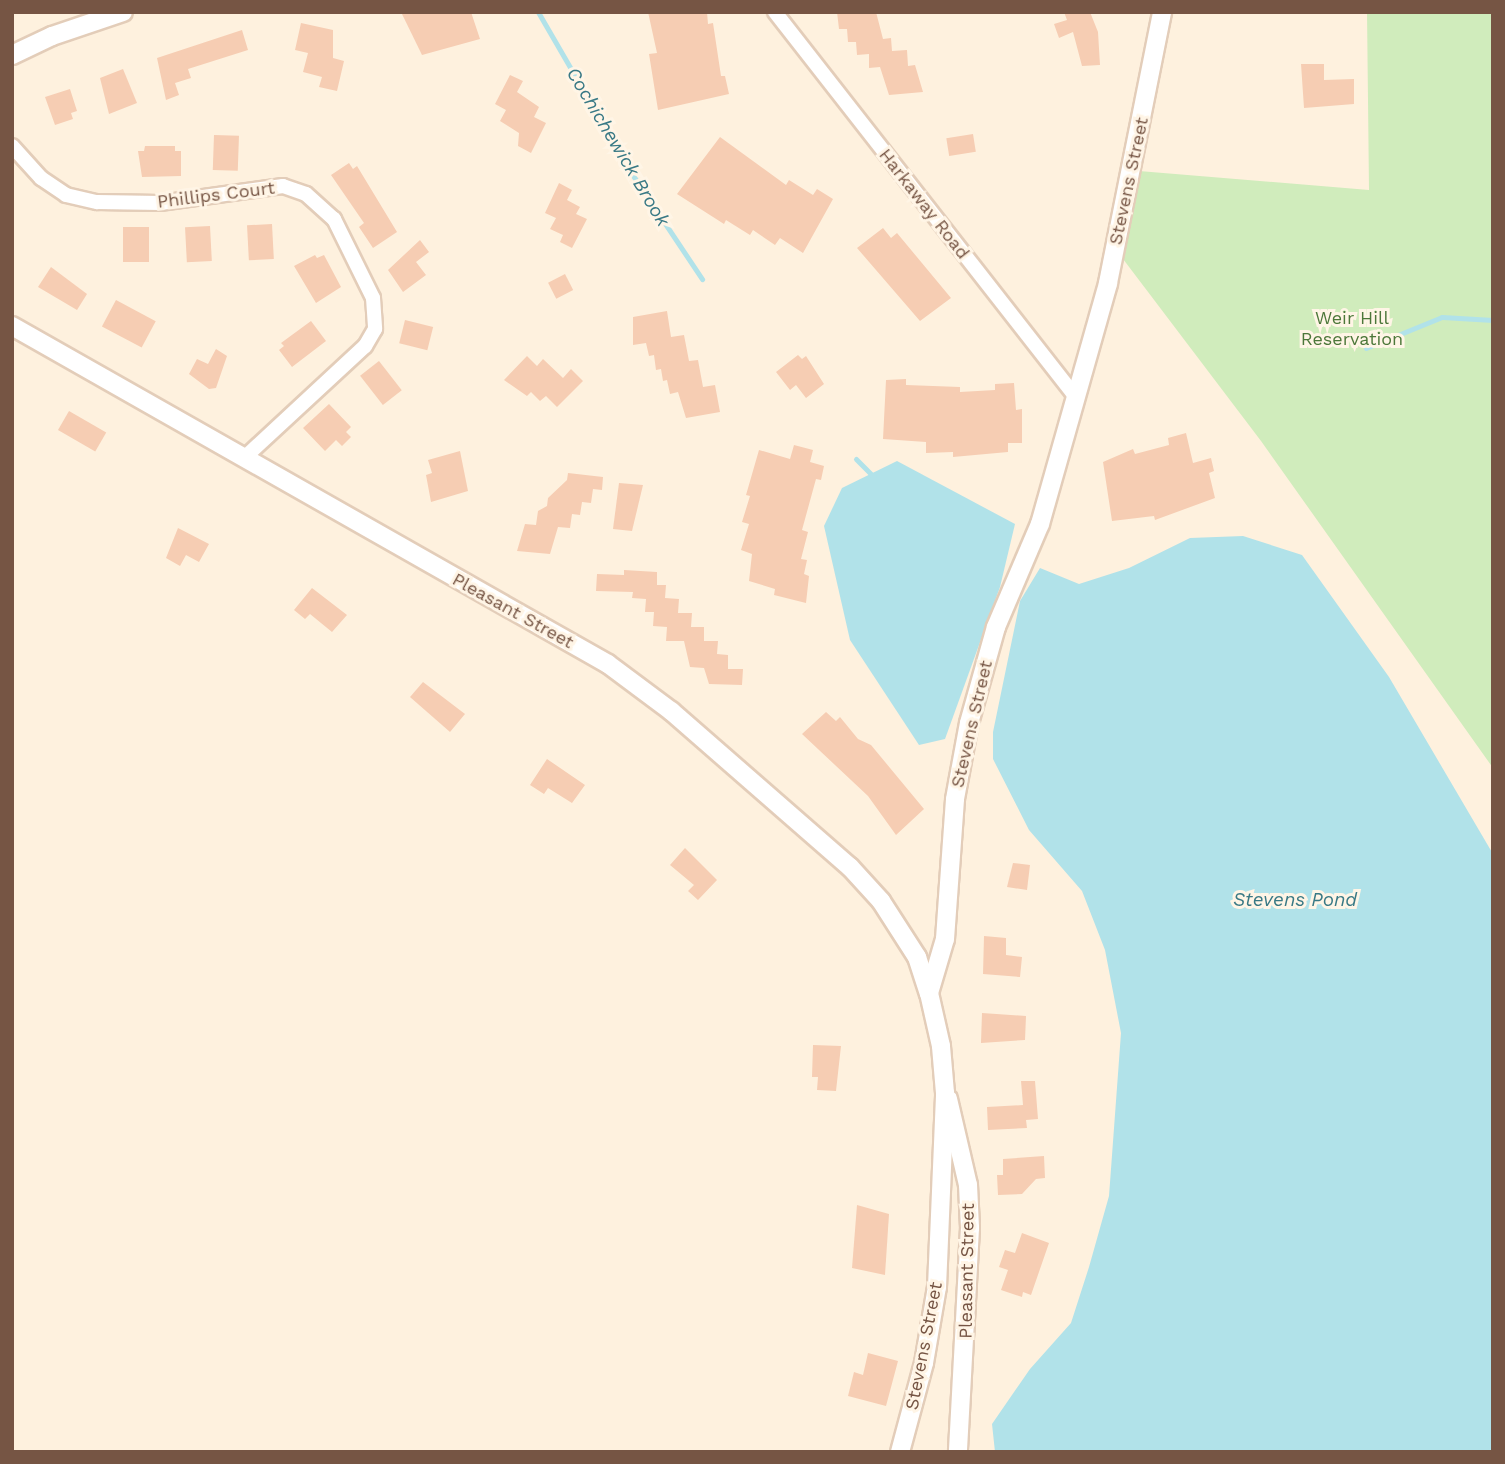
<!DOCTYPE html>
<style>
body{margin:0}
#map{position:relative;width:1505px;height:1464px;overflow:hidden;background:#fef1de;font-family:"Work Sans",sans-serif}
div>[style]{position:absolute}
.green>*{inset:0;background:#d0ecbc}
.water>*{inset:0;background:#b1e2e9}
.stream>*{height:5px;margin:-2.5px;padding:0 2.5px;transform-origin:2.5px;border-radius:2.5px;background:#b1e2e9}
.building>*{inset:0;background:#f6cdb3;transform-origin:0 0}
.roads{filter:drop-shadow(2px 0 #e3cdb9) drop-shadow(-2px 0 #e3cdb9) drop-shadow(0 2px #e3cdb9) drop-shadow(0 -2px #e3cdb9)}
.minor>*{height:14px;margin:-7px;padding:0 7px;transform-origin:7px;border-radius:7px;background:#fff}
.tertiary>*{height:18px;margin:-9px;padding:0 9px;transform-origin:9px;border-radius:9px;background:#fff}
span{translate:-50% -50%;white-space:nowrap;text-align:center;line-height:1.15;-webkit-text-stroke:6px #fff5e6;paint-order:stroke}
.street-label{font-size:18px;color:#765544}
.park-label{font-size:18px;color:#4c7739}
.water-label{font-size:19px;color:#397985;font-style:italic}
.frame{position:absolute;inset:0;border:14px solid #765544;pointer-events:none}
</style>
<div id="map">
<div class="green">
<div style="clip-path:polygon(1367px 12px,1493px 12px,1493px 768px,1261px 441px,1120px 255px,1139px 171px,1369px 190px)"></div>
</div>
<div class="water">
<div style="clip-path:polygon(897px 461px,1015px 524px,1000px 587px,945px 739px,919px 745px,850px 640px,824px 526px,842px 488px)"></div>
<div style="clip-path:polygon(1243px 536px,1302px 555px,1389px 677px,1493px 854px,1493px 1452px,995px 1452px,992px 1424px,1030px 1369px,1071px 1323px,1089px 1267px,1109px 1196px,1121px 1033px,1105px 950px,1082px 891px,1029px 830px,993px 759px,993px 732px,1020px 601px,1040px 568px,1079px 584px,1129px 568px,1190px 538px)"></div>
</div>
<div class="stream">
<div style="left:538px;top:12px;width:184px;rotate:59.9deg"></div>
<div style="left:630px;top:171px;width:130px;rotate:56.3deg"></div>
<div style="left:1366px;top:348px;width:82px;rotate:-22.2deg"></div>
<div style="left:1442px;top:317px;width:51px;rotate:3.4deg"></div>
<div style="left:856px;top:459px;width:25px;rotate:45deg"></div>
</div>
<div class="building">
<div style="clip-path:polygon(401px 12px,471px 12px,480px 39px,422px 55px)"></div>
<div style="clip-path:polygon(648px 12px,707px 12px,708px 24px,713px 23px,721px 76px,725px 76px,729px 94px,658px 110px,649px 54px,657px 53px)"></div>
<div style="clip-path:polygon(837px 12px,876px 12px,883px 39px,891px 38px,892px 51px,907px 50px,908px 66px,915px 65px,923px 92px,889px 95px,880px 67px,869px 68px,869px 54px,857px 55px,856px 42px,848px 42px,847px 29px,839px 29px)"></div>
<div style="clip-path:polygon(1064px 12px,1090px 12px,1098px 32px,1100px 65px,1082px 66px,1073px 32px,1059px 38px,1054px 24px,1067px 20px)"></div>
<div style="clip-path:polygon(301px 23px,333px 30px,333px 58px,344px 61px,337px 91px,319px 87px,322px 77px,303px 72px,308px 53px,295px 50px)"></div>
<div style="clip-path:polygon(242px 30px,248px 50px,188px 69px,191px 78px,175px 83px,179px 95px,166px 100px,157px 58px)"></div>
<div style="clip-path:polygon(1301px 64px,1324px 64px,1324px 80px,1354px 79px,1354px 104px,1304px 108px)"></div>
<div style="clip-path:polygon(123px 69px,137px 103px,109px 114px,100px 78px)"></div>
<div style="clip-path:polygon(510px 75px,523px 81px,517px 92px,539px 107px,534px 117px,546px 123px,531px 153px,518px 146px,519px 133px,500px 121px,506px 110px,495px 104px)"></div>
<div style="clip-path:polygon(70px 89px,77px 111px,71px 113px,73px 119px,55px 125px,45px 97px)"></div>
<div style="left:973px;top:134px;width:18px;height:27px;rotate:81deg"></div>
<div style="left:214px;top:135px;width:25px;height:35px;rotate:2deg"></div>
<div style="clip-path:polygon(720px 137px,786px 185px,789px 180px,813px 195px,817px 189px,833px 199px,803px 253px,780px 238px,775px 245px,753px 230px,750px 235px,726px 220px,724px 224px,677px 194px)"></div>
<div style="clip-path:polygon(145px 146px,175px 146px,175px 151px,181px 151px,181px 176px,142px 177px,138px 151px,144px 151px)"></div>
<div style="clip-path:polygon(349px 163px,353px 169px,357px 166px,397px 232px,373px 248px,359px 227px,364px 223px,331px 175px)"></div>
<div style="clip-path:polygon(559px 183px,572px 190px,567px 200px,580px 207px,576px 214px,587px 219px,572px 248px,560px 242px,563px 235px,550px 229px,556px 218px,545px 213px)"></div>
<div style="left:272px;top:224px;width:35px;height:25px;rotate:87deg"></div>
<div style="left:210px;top:226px;width:35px;height:25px;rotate:87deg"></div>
<div style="left:123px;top:227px;width:26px;height:35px"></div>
<div style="clip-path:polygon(883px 228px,891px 238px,897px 233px,951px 298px,920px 321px,857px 248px)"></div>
<div style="clip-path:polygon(420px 240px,429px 252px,416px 262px,426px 275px,403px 292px,388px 270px)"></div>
<div style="clip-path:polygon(315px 255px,317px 258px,324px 255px,341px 287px,316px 303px,294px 266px)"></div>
<div style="clip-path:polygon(51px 267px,87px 294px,77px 310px,38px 287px)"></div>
<div style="left:565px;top:274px;width:18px;height:19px;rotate:63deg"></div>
<div style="left:116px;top:300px;width:45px;height:30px;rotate:28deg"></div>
<div style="clip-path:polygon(667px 311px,671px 337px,684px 335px,689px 361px,698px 360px,703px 387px,715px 385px,720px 412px,686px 418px,678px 392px,670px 394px,667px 380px,663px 381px,661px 369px,656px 370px,654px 355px,649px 356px,646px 343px,633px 345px,633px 317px)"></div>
<div style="left:405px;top:320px;width:29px;height:24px;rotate:14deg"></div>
<div style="clip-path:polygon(311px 321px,326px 341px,292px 367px,279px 350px,284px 346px,281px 343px)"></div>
<div style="clip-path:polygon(216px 349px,227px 356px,216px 388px,209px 389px,189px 374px,197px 359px,208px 364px)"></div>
<div style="clip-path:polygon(798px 355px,802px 359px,806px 356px,824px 384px,806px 398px,796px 385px,790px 390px,776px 372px)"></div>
<div style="clip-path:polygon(527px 356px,537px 366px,543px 359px,563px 378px,571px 369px,583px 381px,557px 407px,546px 396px,540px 401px,531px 392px,527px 396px,504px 380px)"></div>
<div style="left:379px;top:361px;width:37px;height:24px;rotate:52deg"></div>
<div style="clip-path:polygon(906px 379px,906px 385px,960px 387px,960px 392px,995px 390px,995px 384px,1014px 383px,1016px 410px,1022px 409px,1022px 443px,1008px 443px,1008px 452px,953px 457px,953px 452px,926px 453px,926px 442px,883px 439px,886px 380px)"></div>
<div style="clip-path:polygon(329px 404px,351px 427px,346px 432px,351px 437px,342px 446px,336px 440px,325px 451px,303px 428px)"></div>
<div style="left:69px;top:411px;width:43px;height:22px;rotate:30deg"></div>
<div style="clip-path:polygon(1186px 433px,1193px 463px,1211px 458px,1214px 471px,1209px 473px,1215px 498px,1155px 520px,1154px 516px,1112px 521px,1103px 462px,1133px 449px,1135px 454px,1169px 445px,1168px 438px)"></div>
<div style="clip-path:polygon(794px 445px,813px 450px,810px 462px,824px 466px,821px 480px,816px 479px,802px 530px,808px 532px,801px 559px,807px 560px,804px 574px,809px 576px,806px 603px,774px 595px,775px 589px,749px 581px,752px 554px,741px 550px,749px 524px,742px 522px,750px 496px,746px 495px,759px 450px,790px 459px)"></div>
<div style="clip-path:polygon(460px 451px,468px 491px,431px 502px,426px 475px,432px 473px,428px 460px)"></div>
<div style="clip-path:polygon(568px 473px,603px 477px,602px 490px,593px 489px,591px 503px,582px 502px,580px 515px,572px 514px,570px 528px,558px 527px,550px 554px,517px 551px,525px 524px,536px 525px,538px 511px,547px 506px,548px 498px,567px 480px)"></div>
<div style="clip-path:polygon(619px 483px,643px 485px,632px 531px,613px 529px)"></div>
<div style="clip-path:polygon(178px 528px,209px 544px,199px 562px,186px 555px,180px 566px,166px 558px)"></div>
<div style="clip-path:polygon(624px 570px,657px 572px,657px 585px,666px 585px,665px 598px,679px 599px,678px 613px,692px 613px,691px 627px,704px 627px,704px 641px,718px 641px,717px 654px,728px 655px,728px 669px,743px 669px,742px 685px,709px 684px,704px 668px,690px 667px,684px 641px,666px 641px,667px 627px,653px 626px,654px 612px,645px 612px,646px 599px,632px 598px,633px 592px,596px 591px,597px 574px,624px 575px)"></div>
<div style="clip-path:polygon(312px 588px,347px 615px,332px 632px,310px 614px,305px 619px,294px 610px)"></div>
<div style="clip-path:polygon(423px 682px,465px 714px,450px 732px,410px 697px)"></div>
<div style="clip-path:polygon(826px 712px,836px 721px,840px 717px,858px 739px,871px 745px,924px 809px,896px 835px,868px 796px,802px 734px)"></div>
<div style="clip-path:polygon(547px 759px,585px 785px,572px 803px,548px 788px,544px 794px,530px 785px)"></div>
<div style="clip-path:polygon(685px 848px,717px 880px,698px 900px,688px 891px,694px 885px,670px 865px)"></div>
<div style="clip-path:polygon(1013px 863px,1030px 865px,1027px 890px,1007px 887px)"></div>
<div style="clip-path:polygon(984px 936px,1006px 938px,1006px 955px,1022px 957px,1020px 977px,983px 974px)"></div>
<div style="clip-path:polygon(982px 1013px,1026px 1016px,1025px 1040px,981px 1043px)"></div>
<div style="clip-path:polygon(813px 1045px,841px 1046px,836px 1091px,817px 1090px,818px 1077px,812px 1077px)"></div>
<div style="clip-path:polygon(1021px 1081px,1035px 1081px,1038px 1119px,1026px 1120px,1027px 1128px,988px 1130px,987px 1107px,1023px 1105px)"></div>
<div style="clip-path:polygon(1044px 1156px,1045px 1178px,1036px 1179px,1022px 1194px,998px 1195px,997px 1175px,1003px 1175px,1003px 1159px)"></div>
<div style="clip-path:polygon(857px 1205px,889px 1214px,885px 1275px,852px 1268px)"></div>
<div style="clip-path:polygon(1022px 1233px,1049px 1243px,1031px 1295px,1023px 1292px,1022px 1297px,1001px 1290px,1008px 1270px,999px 1267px,1005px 1250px,1015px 1253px)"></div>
<div style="clip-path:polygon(868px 1353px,898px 1361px,886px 1406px,848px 1396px,854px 1372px,863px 1375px)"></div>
</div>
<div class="roads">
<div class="minor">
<div style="left:775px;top:12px;width:487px;rotate:52deg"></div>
<div style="left:12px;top:146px;width:43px;rotate:47.8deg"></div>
<div style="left:41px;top:178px;width:30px;rotate:34deg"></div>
<div style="left:66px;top:195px;width:32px;rotate:13deg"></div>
<div style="left:97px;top:202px;width:63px;rotate:0.9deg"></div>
<div style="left:160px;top:203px;width:124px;rotate:-7.9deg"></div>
<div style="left:283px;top:186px;width:24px;rotate:19deg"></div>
<div style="left:306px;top:194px;width:38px;rotate:42deg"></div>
<div style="left:334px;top:219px;width:88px;rotate:63.7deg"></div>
<div style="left:373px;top:298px;width:31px;rotate:86deg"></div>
<div style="left:375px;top:329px;width:20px;rotate:120deg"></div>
<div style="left:365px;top:346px;width:166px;rotate:137.2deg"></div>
</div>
<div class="tertiary">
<div style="left:12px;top:55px;width:44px;rotate:-25.4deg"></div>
<div style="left:52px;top:36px;width:75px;rotate:-18.7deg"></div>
<div style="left:12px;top:326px;width:685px;rotate:29.56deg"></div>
<div style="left:608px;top:664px;width:79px;rotate:36.7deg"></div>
<div style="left:671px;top:711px;width:237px;rotate:41.1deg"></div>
<div style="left:850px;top:867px;width:46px;rotate:47.6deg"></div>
<div style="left:881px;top:901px;width:67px;rotate:57.3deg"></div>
<div style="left:917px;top:957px;width:38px;rotate:72deg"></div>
<div style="left:948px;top:1099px;width:88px;rotate:76.9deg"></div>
<div style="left:968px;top:1185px;width:43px;rotate:87.3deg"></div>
<div style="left:970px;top:1228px;width:224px;rotate:93.1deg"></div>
<div style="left:900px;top:1452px;width:92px;rotate:-74.9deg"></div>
<div style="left:924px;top:1363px;width:77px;rotate:-80.3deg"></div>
<div style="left:937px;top:1287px;width:194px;rotate:-87.6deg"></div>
<div style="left:945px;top:1093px;width:47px;rotate:-94.9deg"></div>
<div style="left:941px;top:1046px;width:54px;rotate:-102.8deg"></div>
<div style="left:929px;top:993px;width:56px;rotate:-73.5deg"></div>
<div style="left:945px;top:939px;width:140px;rotate:-85.9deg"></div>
<div style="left:955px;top:799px;width:77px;rotate:-79.6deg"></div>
<div style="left:969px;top:723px;width:100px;rotate:-74.3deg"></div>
<div style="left:996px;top:627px;width:112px;rotate:-66.9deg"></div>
<div style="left:1040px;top:524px;width:250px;rotate:-74.2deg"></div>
<div style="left:1108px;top:283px;width:276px;rotate:-78.7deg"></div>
</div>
</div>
<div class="street-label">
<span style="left:1129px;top:181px;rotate:-78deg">Stevens Street</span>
<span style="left:216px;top:195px;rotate:-7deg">Phillips Court</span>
<span style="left:924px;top:204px;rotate:52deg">Harkaway Road</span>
<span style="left:513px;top:611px;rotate:29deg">Pleasant Street</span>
<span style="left:972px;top:724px;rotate:-77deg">Stevens Street</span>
<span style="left:967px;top:1271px;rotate:-89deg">Pleasant Street</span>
<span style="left:924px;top:1346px;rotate:-79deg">Stevens Street</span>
</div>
<div class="park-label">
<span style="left:1352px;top:329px">Weir Hill<br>Reservation</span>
</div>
<div class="water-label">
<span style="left:618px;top:147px;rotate:59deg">Cochichewick Brook</span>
<span style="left:1295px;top:900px">Stevens Pond</span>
</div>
<div class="frame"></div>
</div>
